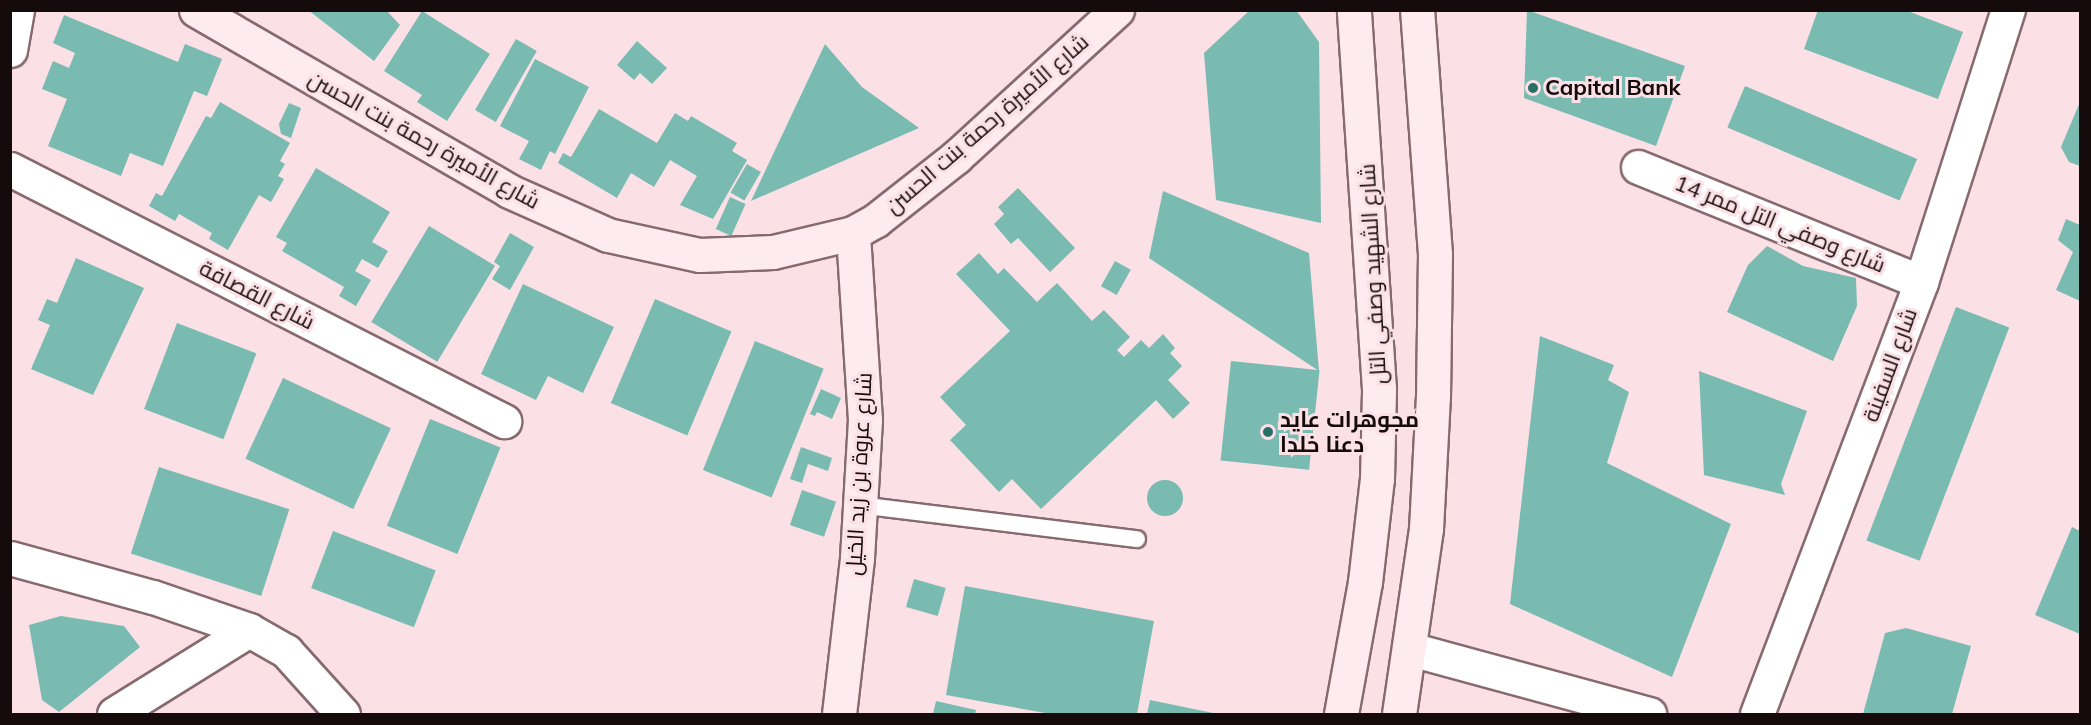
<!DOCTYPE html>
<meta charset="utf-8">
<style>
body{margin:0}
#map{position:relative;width:2091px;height:725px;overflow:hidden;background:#fbe0e5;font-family:Mulish,Cairo,sans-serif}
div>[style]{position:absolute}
.building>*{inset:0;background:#79bab1;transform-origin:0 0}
.round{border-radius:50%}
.roads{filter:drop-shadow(2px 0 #876a70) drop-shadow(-2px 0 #876a70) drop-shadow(0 2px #876a70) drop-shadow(0 -2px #876a70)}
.lane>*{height:16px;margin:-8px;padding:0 8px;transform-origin:8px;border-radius:8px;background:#fff}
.street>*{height:33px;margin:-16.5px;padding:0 16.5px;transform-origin:16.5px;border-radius:16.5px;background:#fff}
.secondary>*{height:33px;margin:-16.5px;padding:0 16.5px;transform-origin:16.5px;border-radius:16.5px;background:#feebef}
.dots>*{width:16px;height:16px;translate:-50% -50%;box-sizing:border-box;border:3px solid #fbe0e5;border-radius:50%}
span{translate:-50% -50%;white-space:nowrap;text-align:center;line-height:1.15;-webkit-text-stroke:6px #fbe0e5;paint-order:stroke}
.poi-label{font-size:22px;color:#150b0d;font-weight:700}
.left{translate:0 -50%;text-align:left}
.street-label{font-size:22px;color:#150b0d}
.frame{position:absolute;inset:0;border:12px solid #150b0d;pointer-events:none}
</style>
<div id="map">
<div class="building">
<div style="clip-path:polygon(308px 10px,386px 10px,400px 25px,374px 61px)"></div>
<div style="clip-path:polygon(1250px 10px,1296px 10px,1319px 42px,1321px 223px,1216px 200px,1204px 53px)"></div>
<div style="clip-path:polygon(1527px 10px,1685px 66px,1656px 146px,1524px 98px)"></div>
<div style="clip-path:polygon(1818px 10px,1905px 10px,1963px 32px,1938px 99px,1804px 49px)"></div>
<div style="clip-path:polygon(422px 11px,490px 54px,447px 121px,417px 102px,422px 95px,384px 71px)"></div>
<div style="clip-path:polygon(64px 15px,178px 62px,185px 44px,222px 59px,207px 96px,194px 91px,163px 166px,130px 153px,121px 176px,48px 146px,67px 99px,42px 89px,53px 61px,69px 68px,75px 53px,53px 43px)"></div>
<div style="left:516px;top:39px;width:24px;height:82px;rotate:30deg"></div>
<div style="clip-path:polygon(637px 41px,667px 68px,652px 84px,640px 73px,634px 80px,617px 65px)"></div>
<div style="clip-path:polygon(825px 44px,862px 87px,919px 128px,751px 201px)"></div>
<div style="clip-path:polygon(535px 59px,589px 87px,555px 154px,550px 151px,541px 170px,519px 159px,529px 141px,500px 126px)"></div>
<div style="left:1745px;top:86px;width:187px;height:45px;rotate:23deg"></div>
<div style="clip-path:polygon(220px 102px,290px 143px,280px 161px,285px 164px,278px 176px,284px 179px,271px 202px,259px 195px,228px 250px,209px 239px,212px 233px,179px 214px,175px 221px,149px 206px,156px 193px,162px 196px,206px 116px,211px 118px)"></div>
<div style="clip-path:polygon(2080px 102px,2080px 166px,2069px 162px,2061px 147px)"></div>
<div style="clip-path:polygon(289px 103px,301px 108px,291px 138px,281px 134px,279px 124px)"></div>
<div style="clip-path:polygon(599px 109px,657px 143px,675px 113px,688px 121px,691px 116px,737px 143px,732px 151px,747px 160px,713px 219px,680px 205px,697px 176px,670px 160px,654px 187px,631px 173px,617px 198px,558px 163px,563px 153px,571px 157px)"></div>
<div style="left:747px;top:164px;width:16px;height:33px;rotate:30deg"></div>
<div style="clip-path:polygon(316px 168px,390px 212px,372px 242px,388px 251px,378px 268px,362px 259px,355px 271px,371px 280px,356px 306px,339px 296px,344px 287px,282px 251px,287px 243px,276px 237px)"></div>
<div style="clip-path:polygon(1018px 188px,1075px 248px,1050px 272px,1018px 238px,1011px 244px,994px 224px,1004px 214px,998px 207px)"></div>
<div style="clip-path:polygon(1163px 191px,1309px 253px,1319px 371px,1149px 258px)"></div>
<div style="left:730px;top:197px;width:17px;height:35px;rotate:24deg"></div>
<div style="clip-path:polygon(2066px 219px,2080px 225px,2080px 301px,2056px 290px,2073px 252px,2058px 240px)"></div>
<div style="left:429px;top:226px;width:77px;height:112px;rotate:31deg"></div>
<div style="clip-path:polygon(510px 233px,534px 247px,510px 290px,492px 279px,500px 266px,494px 262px)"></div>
<div style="clip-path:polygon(1767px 246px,1803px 266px,1856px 278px,1857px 306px,1833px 361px,1727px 312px,1748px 265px)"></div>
<div style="clip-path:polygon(979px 253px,998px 274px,1004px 268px,1037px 302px,1057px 283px,1092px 321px,1104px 310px,1130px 337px,1117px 350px,1124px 357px,1141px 340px,1149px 348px,1163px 334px,1175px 348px,1170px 353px,1182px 366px,1168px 380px,1190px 403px,1173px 419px,1156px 400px,1041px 509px,1012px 479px,999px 492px,950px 440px,966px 425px,940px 397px,1010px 331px,956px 274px)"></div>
<div style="clip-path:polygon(76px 258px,144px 288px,93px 395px,31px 369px,50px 325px,38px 320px,47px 299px,57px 303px)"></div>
<div style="left:1115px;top:261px;width:18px;height:29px;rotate:29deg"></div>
<div style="clip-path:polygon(523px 284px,614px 327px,583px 393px,548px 376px,536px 400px,481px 374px)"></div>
<div style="left:655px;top:299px;width:83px;height:113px;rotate:23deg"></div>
<div style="left:1956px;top:307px;width:57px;height:250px;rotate:21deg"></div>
<div style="left:177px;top:323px;width:85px;height:92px;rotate:21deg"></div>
<div style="clip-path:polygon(1540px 336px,1614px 365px,1608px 380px,1629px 392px,1607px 463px,1731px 524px,1672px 677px,1510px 604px)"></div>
<div style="left:755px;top:341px;width:74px;height:139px;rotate:22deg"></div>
<div style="left:1231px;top:361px;width:89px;height:100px;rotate:6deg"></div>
<div style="clip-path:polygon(1699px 371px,1807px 411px,1781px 484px,1785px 495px,1704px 475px)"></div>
<div style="left:283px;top:378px;width:119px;height:89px;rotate:25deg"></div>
<div style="clip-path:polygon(821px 389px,841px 398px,832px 419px,817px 412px,815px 416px,810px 414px)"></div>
<div style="left:430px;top:419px;width:76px;height:115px;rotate:22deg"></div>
<div style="clip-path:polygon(801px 447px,832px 458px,828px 471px,808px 464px,802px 483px,790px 479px)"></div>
<div style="left:159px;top:467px;width:137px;height:91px;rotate:18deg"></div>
<div class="round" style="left:1147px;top:480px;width:36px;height:36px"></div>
<div style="left:802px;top:490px;width:36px;height:37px;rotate:19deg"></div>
<div style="clip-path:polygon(2072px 527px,2080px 531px,2080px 634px,2035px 615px)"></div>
<div style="left:333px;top:531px;width:110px;height:61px;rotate:21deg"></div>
<div style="left:914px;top:579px;width:33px;height:29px;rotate:16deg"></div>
<div style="clip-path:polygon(965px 586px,1154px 621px,1137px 714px,1051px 714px,946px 695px)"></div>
<div style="clip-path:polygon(61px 616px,124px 626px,140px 647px,59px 712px,42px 700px,29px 625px)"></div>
<div style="clip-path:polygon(1906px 628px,1971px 646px,1952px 714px,1863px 714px,1885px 633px)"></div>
<div style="clip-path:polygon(1150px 700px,1213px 713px,1213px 714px,1147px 714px)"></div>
<div style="clip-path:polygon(936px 701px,976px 710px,975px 714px,933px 714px)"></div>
</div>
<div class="roads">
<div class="lane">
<div style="left:859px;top:505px;width:280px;rotate:7deg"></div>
</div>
<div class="street">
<div style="left:10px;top:50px;width:41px;rotate:-80.1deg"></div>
<div style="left:1638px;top:167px;width:305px;rotate:22.1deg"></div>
<div style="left:10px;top:169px;width:555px;rotate:27.03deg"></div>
<div style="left:10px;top:558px;width:148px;rotate:15.3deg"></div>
<div style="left:153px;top:597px;width:102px;rotate:19deg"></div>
<div style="left:249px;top:630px;width:43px;rotate:29.6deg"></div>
<div style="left:286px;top:651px;width:85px;rotate:47.9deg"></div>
<div style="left:1410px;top:649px;width:248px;rotate:15.2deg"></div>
<div style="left:114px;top:714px;width:159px;rotate:-31.9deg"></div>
<div style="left:1757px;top:714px;width:462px;rotate:-69.2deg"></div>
<div style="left:1921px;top:282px;width:286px;rotate:-72.3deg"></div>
</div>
<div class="secondary">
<div style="left:196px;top:10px;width:362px;rotate:30deg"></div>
<div style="left:509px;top:191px;width:108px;rotate:24deg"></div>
<div style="left:608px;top:235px;width:94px;rotate:12.3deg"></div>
<div style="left:700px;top:255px;width:73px;rotate:-2.4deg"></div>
<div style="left:773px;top:252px;width:82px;rotate:-13.4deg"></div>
<div style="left:853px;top:233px;width:26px;rotate:-29deg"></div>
<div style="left:876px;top:220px;width:102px;rotate:-38.2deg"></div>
<div style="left:956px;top:157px;width:218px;rotate:-42.4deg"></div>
<div style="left:839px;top:714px;width:157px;rotate:-83.4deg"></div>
<div style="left:857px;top:558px;width:138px;rotate:-86.7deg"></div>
<div style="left:865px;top:420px;width:187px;rotate:-93.7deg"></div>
<div style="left:1341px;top:714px;width:134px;rotate:-79.7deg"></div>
<div style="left:1365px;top:582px;width:104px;rotate:-83.4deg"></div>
<div style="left:1377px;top:479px;width:90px;rotate:-88.7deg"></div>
<div style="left:1379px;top:389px;width:380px;rotate:-93.8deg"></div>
<div style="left:1399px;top:714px;width:187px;rotate:-81.7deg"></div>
<div style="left:1426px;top:529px;width:132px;rotate:-87deg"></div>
<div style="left:1433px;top:397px;width:143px;rotate:-89.2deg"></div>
<div style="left:1435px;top:254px;width:245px;rotate:-94.2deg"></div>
</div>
</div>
<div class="dots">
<div style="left:1533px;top:88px;background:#276f67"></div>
<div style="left:1268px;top:432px;background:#276f67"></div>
</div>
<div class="poi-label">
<span class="left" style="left:1545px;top:88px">Capital Bank</span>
<span class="left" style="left:1280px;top:432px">مجوهرات عايد<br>دعنا خلدا</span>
</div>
<div class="street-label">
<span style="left:987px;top:124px;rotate:-41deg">شارع الأميرة رحمة بنت الحسن</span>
<span style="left:424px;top:140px;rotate:29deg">شارع الأميرة رحمة بنت الحسن</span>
<span style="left:1780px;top:224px;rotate:22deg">شارع وصفي التل ممر 14</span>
<span style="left:1373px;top:274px;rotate:-93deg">شارع الشهيد وصفي التل</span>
<span style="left:257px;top:295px;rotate:27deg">شارع القصافة</span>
<span style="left:1890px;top:365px;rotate:-70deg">شارع السفينة</span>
<span style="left:859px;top:474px;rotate:-87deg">شارع عروة بن زيد الخيل</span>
</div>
<div class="frame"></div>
</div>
